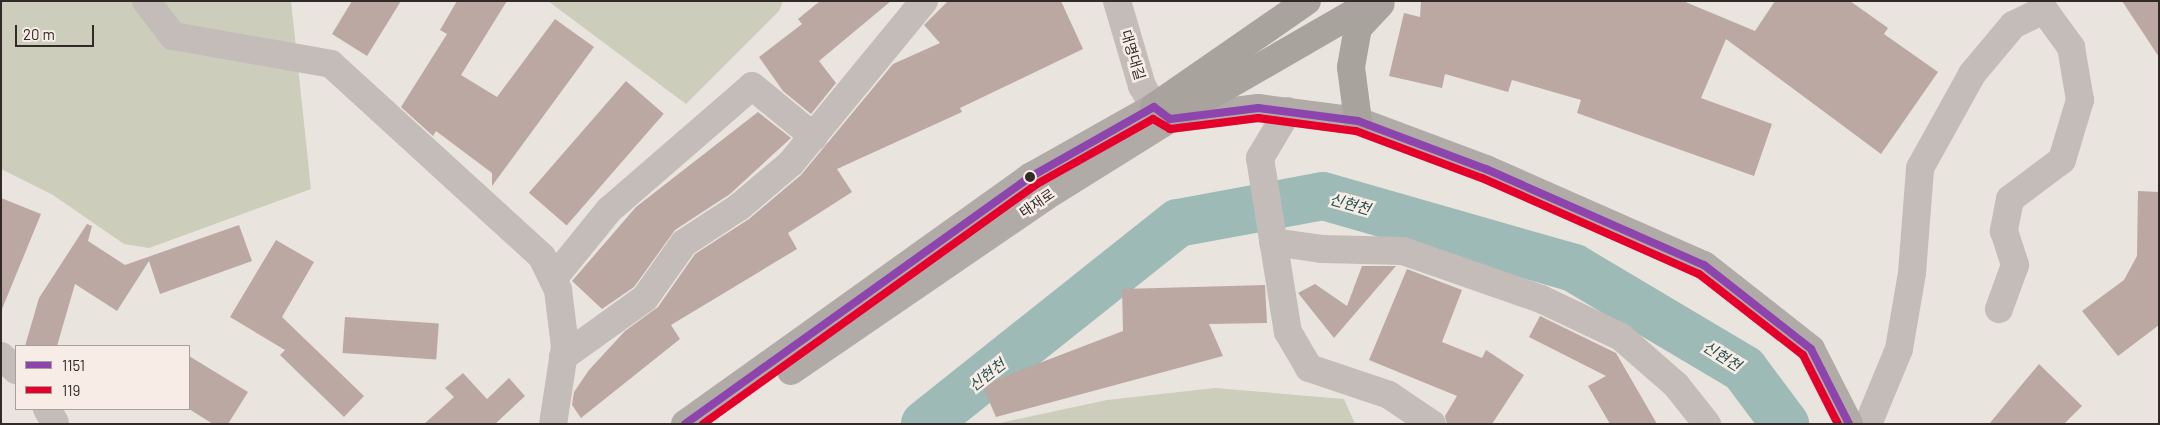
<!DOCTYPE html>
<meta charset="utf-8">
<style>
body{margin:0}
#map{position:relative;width:2160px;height:425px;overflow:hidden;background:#eae4df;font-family:Barlow,"Noto Sans KR",sans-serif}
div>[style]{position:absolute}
.green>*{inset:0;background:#cccdbb}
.river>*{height:48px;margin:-24px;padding:0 24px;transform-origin:24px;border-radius:24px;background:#9ebab6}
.building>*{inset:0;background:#bba8a2;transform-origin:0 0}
.minor>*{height:28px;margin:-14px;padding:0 14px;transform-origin:14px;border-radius:14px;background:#c3bcb8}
.major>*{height:28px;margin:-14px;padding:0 14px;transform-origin:14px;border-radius:14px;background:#b1aba8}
.highway>*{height:28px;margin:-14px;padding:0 14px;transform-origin:14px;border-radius:14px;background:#a9a39e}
.bus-1>*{height:8px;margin:-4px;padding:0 4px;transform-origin:4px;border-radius:4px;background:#8e44ad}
.bus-2>*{height:8px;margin:-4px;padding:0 4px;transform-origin:4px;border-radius:4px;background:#e4002b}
.dots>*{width:14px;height:14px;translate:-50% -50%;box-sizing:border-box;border:2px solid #f7ede6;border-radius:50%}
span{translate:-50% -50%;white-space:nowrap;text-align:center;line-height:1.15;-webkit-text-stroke:5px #f7ede6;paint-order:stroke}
.street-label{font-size:14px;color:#322a27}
.water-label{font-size:15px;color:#224f4d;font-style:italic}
.frame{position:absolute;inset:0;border:2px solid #322a27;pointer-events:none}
.legend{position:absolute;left:15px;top:345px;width:175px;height:65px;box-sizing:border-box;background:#f7ede6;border:1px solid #a89f9a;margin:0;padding:6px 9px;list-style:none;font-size:15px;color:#322a27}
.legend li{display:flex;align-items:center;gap:10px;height:25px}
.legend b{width:25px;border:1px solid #a89f9a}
.scale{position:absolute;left:15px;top:25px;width:79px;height:22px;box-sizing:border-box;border:2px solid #322a27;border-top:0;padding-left:6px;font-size:15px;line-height:18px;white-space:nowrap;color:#322a27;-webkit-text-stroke:4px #f7ede6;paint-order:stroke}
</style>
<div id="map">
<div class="green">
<div style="clip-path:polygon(1px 1px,291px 1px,311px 189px,149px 248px,124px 244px,53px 195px,1px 169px)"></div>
<div style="clip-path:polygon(548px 1px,783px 1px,779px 11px,686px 104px)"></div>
<div style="clip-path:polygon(1215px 388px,1344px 399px,1355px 424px,995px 424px,1107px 400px)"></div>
</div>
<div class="river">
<div style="left:925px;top:424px;width:323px;rotate:-38.5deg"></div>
<div style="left:1178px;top:223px;width:147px;rotate:-10.5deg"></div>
<div style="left:1323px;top:196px;width:261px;rotate:16deg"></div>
<div style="left:1574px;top:268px;width:198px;rotate:30.7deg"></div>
<div style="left:1744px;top:369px;width:69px;rotate:53.3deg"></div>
</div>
<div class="building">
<div style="clip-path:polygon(352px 1px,401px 1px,367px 56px,332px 34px)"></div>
<div style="clip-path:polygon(457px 1px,507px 1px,461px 75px,497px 97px,555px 19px,594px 47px,492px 186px,492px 173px,436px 131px,433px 136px,401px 107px,447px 34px,440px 30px)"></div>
<div style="clip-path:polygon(820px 1px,891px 1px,819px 61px,836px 83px,811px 114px,783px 91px,759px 57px,802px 24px,798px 19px)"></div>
<div style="clip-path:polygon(948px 1px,1061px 1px,1083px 49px,960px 108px,962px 112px,837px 169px,852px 192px,788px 233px,797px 249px,671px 325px,680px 339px,581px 418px,572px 405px,574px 392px,589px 370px,625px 331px,658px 307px,695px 254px,749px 219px,801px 175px,893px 64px,940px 43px,924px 25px)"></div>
<div style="clip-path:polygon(1421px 1px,1683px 1px,1755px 31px,1775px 1px,1850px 1px,1888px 28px,1884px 34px,1938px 72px,1881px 154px,1726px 39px,1701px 98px,1772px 124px,1754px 176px,1577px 113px,1581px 100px,1512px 80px,1508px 92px,1445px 74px,1442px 88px,1389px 76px,1404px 13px,1420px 17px)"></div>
<div style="clip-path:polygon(2122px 1px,2159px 1px,2159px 57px)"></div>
<div style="left:626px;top:81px;width:50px;height:148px;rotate:41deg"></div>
<div style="clip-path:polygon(758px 112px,791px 138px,730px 194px,675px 230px,634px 287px,602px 309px,572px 281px,636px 207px)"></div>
<div style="clip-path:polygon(2138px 191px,2159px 192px,2159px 325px,2118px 356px,2082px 311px,2124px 280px,2137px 256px)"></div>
<div style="clip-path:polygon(1px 198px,41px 214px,2px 309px,1px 309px)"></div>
<div style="clip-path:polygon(87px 224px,92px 226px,88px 241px,125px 265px,239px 225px,252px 261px,160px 294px,149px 261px,117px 311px,75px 284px,57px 346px,25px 346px,39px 298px)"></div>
<div style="clip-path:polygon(276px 240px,314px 262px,282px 317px,364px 396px,344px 417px,280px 355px,285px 350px,230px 317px)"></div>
<div style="clip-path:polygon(1362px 266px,1396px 266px,1334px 338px,1298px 293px,1315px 284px,1347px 306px)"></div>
<div style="clip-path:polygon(1407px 269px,1462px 290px,1442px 342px,1482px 358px,1486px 350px,1524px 375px,1492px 424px,1447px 424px,1445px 416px,1457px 396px,1369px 360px)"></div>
<div style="clip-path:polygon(1265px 285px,1267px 323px,1209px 324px,1223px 356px,996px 417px,982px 385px,1123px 331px,1122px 289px)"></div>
<div style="clip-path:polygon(1540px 316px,1616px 353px,1657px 424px,1610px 424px,1588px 386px,1606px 376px,1529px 337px)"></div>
<div style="left:345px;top:317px;width:94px;height:36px;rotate:4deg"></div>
<div style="clip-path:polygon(189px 356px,248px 392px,228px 424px,213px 424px,189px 409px)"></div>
<div style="clip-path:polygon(2039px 364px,2082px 406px,2064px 424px,1989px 424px)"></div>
<div style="clip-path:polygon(463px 373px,487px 399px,509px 378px,525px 396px,495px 424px,424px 424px,454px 397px,445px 388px)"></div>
</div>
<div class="minor">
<div style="left:146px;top:1px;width:44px;rotate:52.4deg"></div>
<div style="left:173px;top:36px;width:160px;rotate:10deg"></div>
<div style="left:331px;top:64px;width:286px;rotate:42.4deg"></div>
<div style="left:542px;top:257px;width:37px;rotate:64deg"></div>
<div style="left:558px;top:290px;width:56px;rotate:82.9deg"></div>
<div style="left:565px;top:346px;width:79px;rotate:98.7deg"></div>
<div style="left:1117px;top:1px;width:89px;rotate:73.6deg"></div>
<div style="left:1142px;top:86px;width:24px;rotate:60deg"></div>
<div style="left:1288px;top:111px;width:55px;rotate:120.8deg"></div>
<div style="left:1260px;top:158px;width:176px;rotate:80.9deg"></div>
<div style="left:1288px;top:332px;width:42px;rotate:59.7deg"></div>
<div style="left:1309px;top:368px;width:84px;rotate:18.6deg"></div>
<div style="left:1389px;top:395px;width:52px;rotate:34deg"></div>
<div style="left:1273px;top:242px;width:49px;rotate:8.1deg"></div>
<div style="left:1322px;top:249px;width:81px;rotate:1.4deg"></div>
<div style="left:1403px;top:251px;width:146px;rotate:19.2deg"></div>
<div style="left:1541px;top:299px;width:89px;rotate:25.4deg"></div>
<div style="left:1621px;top:337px;width:73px;rotate:41.1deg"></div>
<div style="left:1676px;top:385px;width:50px;rotate:51.5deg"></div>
<div style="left:553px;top:279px;width:89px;rotate:-50.9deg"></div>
<div style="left:609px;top:210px;width:189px;rotate:-40.9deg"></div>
<div style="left:752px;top:86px;width:80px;rotate:39.4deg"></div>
<div style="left:1px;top:356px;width:21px;rotate:43deg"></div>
<div style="left:563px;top:357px;width:101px;rotate:-35.7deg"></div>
<div style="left:645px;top:298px;width:67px;rotate:-54.7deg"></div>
<div style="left:684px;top:243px;width:66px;rotate:-33.2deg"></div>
<div style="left:739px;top:207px;width:68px;rotate:-40.2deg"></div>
<div style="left:791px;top:163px;width:210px;rotate:-50.6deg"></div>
<div style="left:47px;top:409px;width:16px;rotate:60deg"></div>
<div style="left:1868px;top:424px;width:81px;rotate:-67.5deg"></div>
<div style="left:1899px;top:349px;width:77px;rotate:-80.3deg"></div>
<div style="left:1912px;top:273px;width:105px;rotate:-85.6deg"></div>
<div style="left:1920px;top:168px;width:107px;rotate:-61deg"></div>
<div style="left:1972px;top:74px;width:64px;rotate:-50.1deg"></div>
<div style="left:2013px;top:25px;width:34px;rotate:-26deg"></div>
<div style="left:2044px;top:10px;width:46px;rotate:53.9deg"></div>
<div style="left:2071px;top:47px;width:54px;rotate:80.4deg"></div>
<div style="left:2080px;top:100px;width:63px;rotate:106.7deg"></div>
<div style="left:2062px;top:160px;width:65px;rotate:143.1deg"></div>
<div style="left:2010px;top:199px;width:33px;rotate:101deg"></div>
<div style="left:2004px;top:231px;width:36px;rotate:72deg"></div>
<div style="left:2015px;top:265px;width:47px;rotate:110deg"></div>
</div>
<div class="major">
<div style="left:791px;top:371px;width:308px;rotate:-34.4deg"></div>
<div style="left:1045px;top:197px;width:147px;rotate:-32deg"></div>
<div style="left:685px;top:424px;width:427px;rotate:-35.6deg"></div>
<div style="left:1032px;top:176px;width:140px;rotate:-29.5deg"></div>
<div style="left:1154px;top:107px;width:20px;rotate:37deg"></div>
<div style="left:1170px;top:119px;width:89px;rotate:-7.1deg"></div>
<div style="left:1258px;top:108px;width:101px;rotate:7.4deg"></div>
<div style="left:1358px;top:121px;width:137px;rotate:20.6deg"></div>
<div style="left:1486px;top:169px;width:238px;rotate:23.8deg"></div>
<div style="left:1704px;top:265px;width:136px;rotate:38.1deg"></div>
<div style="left:1811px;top:349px;width:84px;rotate:63.1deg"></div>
</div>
<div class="highway">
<div style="left:1154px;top:107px;width:186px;rotate:-34.7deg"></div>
<div style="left:1170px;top:119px;width:236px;rotate:-30deg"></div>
<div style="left:1358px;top:121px;width:54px;rotate:-97.4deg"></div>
<div style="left:1351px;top:67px;width:40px;rotate:-80deg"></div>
<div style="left:1358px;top:28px;width:33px;rotate:-47deg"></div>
</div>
<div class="bus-1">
<div style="left:685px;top:424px;width:427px;rotate:-35.6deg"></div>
<div style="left:1032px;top:176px;width:140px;rotate:-29.5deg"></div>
<div style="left:1154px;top:107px;width:20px;rotate:37deg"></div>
<div style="left:1170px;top:119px;width:89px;rotate:-7.1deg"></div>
<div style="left:1258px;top:108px;width:101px;rotate:7.4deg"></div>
<div style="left:1358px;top:121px;width:137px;rotate:20.6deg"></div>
<div style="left:1486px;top:169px;width:238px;rotate:23.8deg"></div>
<div style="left:1704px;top:265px;width:136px;rotate:38.1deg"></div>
<div style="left:1811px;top:349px;width:84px;rotate:63.1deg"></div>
</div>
<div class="bus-2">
<div style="left:703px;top:424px;width:411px;rotate:-35.7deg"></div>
<div style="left:1037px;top:184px;width:133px;rotate:-29.3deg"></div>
<div style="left:1153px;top:119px;width:20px;rotate:30deg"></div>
<div style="left:1170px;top:129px;width:89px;rotate:-7.1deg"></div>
<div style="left:1258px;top:118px;width:99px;rotate:7.6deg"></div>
<div style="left:1356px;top:131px;width:134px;rotate:20.5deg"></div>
<div style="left:1482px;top:178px;width:237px;rotate:23.9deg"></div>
<div style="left:1699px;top:274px;width:132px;rotate:37.9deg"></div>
<div style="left:1803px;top:355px;width:77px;rotate:63.1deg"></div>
</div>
<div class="dots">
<div style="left:1030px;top:177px;background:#322a27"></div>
</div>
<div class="street-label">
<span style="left:1133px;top:55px;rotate:73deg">대명대길</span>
<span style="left:1037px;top:203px;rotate:-34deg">태재로</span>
</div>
<div class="water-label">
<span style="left:1350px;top:204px;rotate:16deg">신현천</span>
<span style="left:1722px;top:356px;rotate:32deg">신현천</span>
<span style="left:987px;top:375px;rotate:-38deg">신현천</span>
</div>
<div class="frame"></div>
<ul class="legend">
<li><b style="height:6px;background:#8e44ad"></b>1151</li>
<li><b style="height:6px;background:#e4002b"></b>119</li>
</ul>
<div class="scale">20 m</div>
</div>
